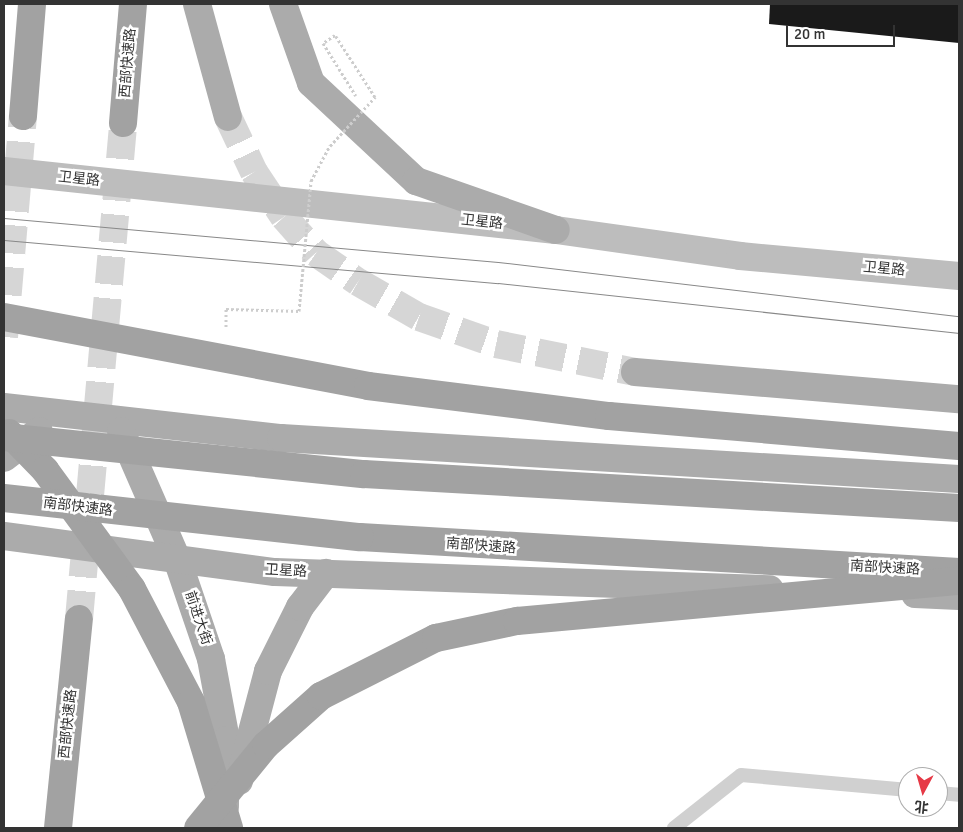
<!DOCTYPE html>
<meta charset="utf-8">
<style>
body{margin:0}
#map{position:relative;width:963px;height:832px;overflow:hidden;background:#fff;font-family:Signika,"Noto Sans SC",sans-serif}
div>[style]{position:absolute}
.building>*{inset:0;background:#1a1a1a}
.primary-tunnel>*{height:28px;margin-top:-14px;transform-origin:0;background:repeating-linear-gradient(90deg,#d6d6d6 0 28px,transparent 0 42px)}
.trunk-tunnel>*{height:28px;margin-top:-14px;transform-origin:0;background:repeating-linear-gradient(90deg,#d6d6d6 0 28px,transparent 0 42px)}
.service>*{height:14px;margin:-7px;padding:0 7px;transform-origin:7px;border-radius:7px;background:#d0d0d0}
.secondary>*{height:28px;margin:-14px;padding:0 14px;transform-origin:14px;border-radius:14px;background:#bdbdbd}
.primary>*{height:28px;margin:-14px;padding:0 14px;transform-origin:14px;border-radius:14px;background:#ababab}
.trunk>*{height:28px;margin:-14px;padding:0 14px;transform-origin:14px;border-radius:14px;background:#a2a2a2}
.tram>*{height:1px;margin:-0.5px;padding:0 0.5px;transform-origin:0.5px;border-radius:0.5px;background:#888}
.path-bridge>*{height:3px;margin-top:-1.5px;transform-origin:0;background:repeating-linear-gradient(90deg,#cdcdcd 0 2.5px,transparent 0 5px)}
.trunk-bridge>*{height:28px;margin:-14px;padding:0 14px;transform-origin:14px;border-radius:14px;background:#a2a2a2}
span{translate:-50% -50%;white-space:nowrap;text-align:center;line-height:1.15;-webkit-text-stroke:5px #fff;paint-order:stroke}
.street-label{font-size:14px;color:#333}
.frame{position:absolute;inset:0;border:5px solid #333;pointer-events:none}
.north{position:absolute;left:898px;top:767px;width:50px;height:50px;box-sizing:border-box;background:#fff;border:1px solid #adadad;border-radius:50%;rotate:186deg;font-size:14px;font-weight:700;line-height:20px;text-align:center;color:#333}
.north::after{content:'';display:block;margin:auto;width:18px;height:22px;background:#e63946;clip-path:polygon(50% 0,100% 100%,50% 72%,0 100%)}
.scale{position:absolute;left:786px;top:25px;width:109px;height:22px;box-sizing:border-box;border:2px solid #333;border-top:0;padding-left:6px;font-size:15px;line-height:18px;white-space:nowrap;color:#333;-webkit-text-stroke:4px #fff;paint-order:stroke}
</style>
<div id="map">
<div class="building">
<div style="clip-path:polygon(770px 4px,959px 4px,959px 43px,769px 24px)"></div>
</div>
<div class="primary-tunnel">
<div style="left:228px;top:117px;width:61px;rotate:64.7deg"></div>
<div style="left:254px;top:172px;width:54px;rotate:56.3deg"></div>
<div style="left:284px;top:217px;width:48px;rotate:48.4deg"></div>
<div style="left:316px;top:253px;width:51px;rotate:34.6deg"></div>
<div style="left:358px;top:282px;width:70px;rotate:29.8deg"></div>
<div style="left:419px;top:317px;width:82px;rotate:19.3deg"></div>
<div style="left:496px;top:344px;width:142px;rotate:11.4deg"></div>
</div>
<div class="trunk-tunnel">
<div style="left:4px;top:337px;width:222px;rotate:-85.1deg"></div>
<div style="left:79px;top:619px;width:498px;rotate:-84.9deg"></div>
</div>
<div class="service">
<div style="left:938px;top:793px;width:21px;rotate:5deg"></div>
<div style="left:674px;top:828px;width:85px;rotate:-38.3deg"></div>
<div style="left:741px;top:775px;width:168px;rotate:5.1deg"></div>
</div>
<div class="secondary">
<div style="left:4px;top:171px;width:555px;rotate:6.1deg"></div>
<div style="left:556px;top:230px;width:186px;rotate:8deg"></div>
<div style="left:740px;top:256px;width:220px;rotate:5.2deg"></div>
</div>
<div class="primary">
<div style="left:197px;top:4px;width:117px;rotate:74.7deg"></div>
<div style="left:283px;top:4px;width:84px;rotate:70.5deg"></div>
<div style="left:311px;top:83px;width:144px;rotate:43deg"></div>
<div style="left:416px;top:181px;width:148px;rotate:19.3deg"></div>
<div style="left:635px;top:372px;width:325px;rotate:4.8deg"></div>
<div style="left:4px;top:407px;width:279px;rotate:6.4deg"></div>
<div style="left:281px;top:438px;width:679px;rotate:3.46deg"></div>
<div style="left:121px;top:431px;width:140px;rotate:66.4deg"></div>
<div style="left:177px;top:559px;width:106px;rotate:71.2deg"></div>
<div style="left:211px;top:659px;width:82px;rotate:79.5deg"></div>
<div style="left:226px;top:740px;width:67px;rotate:90.9deg"></div>
<div style="left:4px;top:458px;width:44px;rotate:-37.6deg"></div>
<div style="left:4px;top:536px;width:273px;rotate:7.6deg"></div>
<div style="left:275px;top:572px;width:495px;rotate:2deg"></div>
<div style="left:915px;top:594px;width:44px;rotate:2.6deg"></div>
<div style="left:239px;top:781px;width:114px;rotate:-75.2deg"></div>
<div style="left:268px;top:671px;width:72px;rotate:-63.4deg"></div>
<div style="left:300px;top:607px;width:43px;rotate:-52.6deg"></div>
</div>
<div class="trunk">
<div style="left:23px;top:116px;width:112px;rotate:-85.4deg"></div>
<div style="left:123px;top:123px;width:119px;rotate:-85.2deg"></div>
<div style="left:360px;top:537px;width:600px;rotate:3.34deg"></div>
<div style="left:58px;top:828px;width:210px;rotate:-84.3deg"></div>
</div>
<div class="tram">
<div style="left:4px;top:218px;width:496px;rotate:5.1deg"></div>
<div style="left:498px;top:262px;width:464px;rotate:6.7deg"></div>
<div style="left:4px;top:240px;width:496px;rotate:5deg"></div>
<div style="left:498px;top:283px;width:464px;rotate:6.2deg"></div>
</div>
<div class="path-bridge">
<div style="left:226px;top:327px;width:18px;rotate:-90deg"></div>
<div style="left:226px;top:309px;width:73px;rotate:1.6deg"></div>
<div style="left:299px;top:311px;width:131px;rotate:-84.7deg"></div>
<div style="left:311px;top:181px;width:40px;rotate:-62deg"></div>
<div style="left:330px;top:146px;width:67px;rotate:-47.4deg"></div>
<div style="left:375px;top:97px;width:74px;rotate:-122.8deg"></div>
<div style="left:335px;top:35px;width:14px;rotate:146deg"></div>
<div style="left:323px;top:43px;width:62px;rotate:58.1deg"></div>
</div>
<div class="trunk-bridge">
<div style="left:4px;top:317px;width:370px;rotate:10.7deg"></div>
<div style="left:368px;top:386px;width:243px;rotate:7.1deg"></div>
<div style="left:609px;top:416px;width:351px;rotate:4.9deg"></div>
<div style="left:9px;top:433px;width:52px;rotate:45.8deg"></div>
<div style="left:45px;top:470px;width:147px;rotate:53.8deg"></div>
<div style="left:132px;top:589px;width:127px;rotate:62.4deg"></div>
<div style="left:191px;top:702px;width:132px;rotate:73.2deg"></div>
<div style="left:4px;top:437px;width:362px;rotate:5.9deg"></div>
<div style="left:364px;top:474px;width:596px;rotate:3.27deg"></div>
<div style="left:4px;top:498px;width:358px;rotate:6.3deg"></div>
<div style="left:198px;top:828px;width:107px;rotate:-50.7deg"></div>
<div style="left:266px;top:745px;width:74px;rotate:-41.7deg"></div>
<div style="left:321px;top:696px;width:129px;rotate:-26.8deg"></div>
<div style="left:436px;top:638px;width:83px;rotate:-11.9deg"></div>
<div style="left:517px;top:621px;width:444px;rotate:-5.2deg"></div>
</div>
<div class="street-label">
<span style="left:128px;top:63px;rotate:-85deg">西部快速路</span>
<span style="left:79px;top:179px;rotate:6deg">卫星路</span>
<span style="left:482px;top:222px;rotate:6deg">卫星路</span>
<span style="left:884px;top:269px;rotate:5deg">卫星路</span>
<span style="left:78px;top:507px;rotate:7deg">南部快速路</span>
<span style="left:481px;top:546px;rotate:4deg">南部快速路</span>
<span style="left:885px;top:568px;rotate:3deg">南部快速路</span>
<span style="left:286px;top:571px;rotate:3deg">卫星路</span>
<span style="left:198px;top:618px;rotate:71deg">前进大街</span>
<span style="left:68px;top:724px;rotate:-84deg">西部快速路</span>
</div>
<div class="frame"></div>
<div class="north">北</div>
<div class="scale">20 m</div>
</div>
